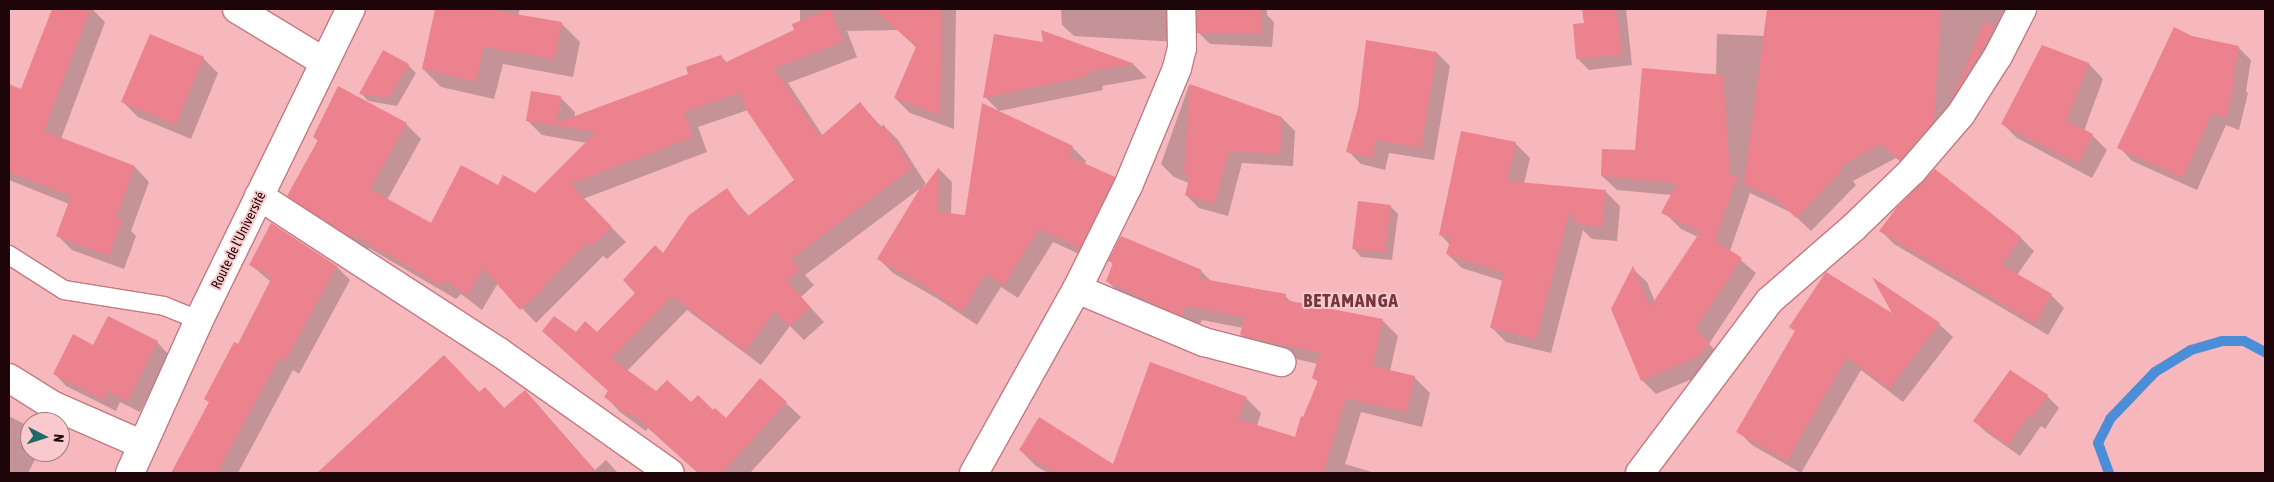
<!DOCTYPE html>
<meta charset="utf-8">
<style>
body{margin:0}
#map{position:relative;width:2274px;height:482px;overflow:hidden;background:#f6b8bd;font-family:"Asap Condensed",sans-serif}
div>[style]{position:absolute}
.shadow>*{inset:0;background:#0003}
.stream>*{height:10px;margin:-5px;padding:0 5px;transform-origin:5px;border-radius:5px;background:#4c8dd7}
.building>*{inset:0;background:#ec828e;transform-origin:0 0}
.roads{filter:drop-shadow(1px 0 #c27a81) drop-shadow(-1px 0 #c27a81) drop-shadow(0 1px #c27a81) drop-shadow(0 -1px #c27a81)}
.lane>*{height:18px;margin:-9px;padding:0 9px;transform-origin:9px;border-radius:9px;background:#fff}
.street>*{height:28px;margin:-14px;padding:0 14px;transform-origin:14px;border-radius:14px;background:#fff}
.secondary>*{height:28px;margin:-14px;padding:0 14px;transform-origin:14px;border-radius:14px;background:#fff}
span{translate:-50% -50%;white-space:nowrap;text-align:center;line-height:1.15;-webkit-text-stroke:4px #f9cacd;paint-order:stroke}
.street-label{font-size:14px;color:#1e0509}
.district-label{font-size:19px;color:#75353e;font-weight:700;letter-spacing:1px}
.frame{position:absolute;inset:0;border:10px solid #1e0509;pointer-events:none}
.north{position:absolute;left:20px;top:412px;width:50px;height:50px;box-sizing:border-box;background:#f9cacd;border:1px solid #a17b7f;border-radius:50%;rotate:95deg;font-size:14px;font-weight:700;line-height:20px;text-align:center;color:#1e0509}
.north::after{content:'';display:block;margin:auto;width:18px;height:22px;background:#1f6b6a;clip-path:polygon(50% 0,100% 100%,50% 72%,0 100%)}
</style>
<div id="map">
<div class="shadow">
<div style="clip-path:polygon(53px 9px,92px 9px,105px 22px,61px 139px,135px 167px,149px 182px,131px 231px,136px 236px,124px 269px,72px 250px,58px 236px,69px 204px,9px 180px,9px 94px,12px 87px,21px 91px)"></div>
<div style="clip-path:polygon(436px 9px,520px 9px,518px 16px,561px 23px,580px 42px,573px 77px,503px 64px,494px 99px,441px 87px,423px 69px)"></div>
<div style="clip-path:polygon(800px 9px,956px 9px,954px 129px,910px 113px,895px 98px,917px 48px,898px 30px,847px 31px,857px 57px,788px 83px,823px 136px,860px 104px,883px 128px,884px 126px,898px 140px,926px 184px,805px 275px,814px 285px,801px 297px,824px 322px,804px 340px,790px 326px,761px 365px,687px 310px,627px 371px,657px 393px,713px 412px,726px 420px,760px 379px,801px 417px,750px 473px,698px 473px,648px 428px,646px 431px,620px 412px,606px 397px,609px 392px,576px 333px,597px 334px,637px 293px,664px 255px,726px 190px,749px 216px,796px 181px,748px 110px,698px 127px,707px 152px,583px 199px,626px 242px,607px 259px,603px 256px,536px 323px,498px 283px,482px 310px,461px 294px,456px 299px,369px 248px,367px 252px,304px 210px,289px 195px,318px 141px,314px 137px,406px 124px,421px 139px,387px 200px,431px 225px,499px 186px,535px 195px,587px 143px,542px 135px,527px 120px,560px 97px,575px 112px,574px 118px,690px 75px,721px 56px,727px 63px,796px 31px,800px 22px)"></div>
<div style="clip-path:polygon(1061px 9px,1183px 9px,1177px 42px,1074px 36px,1062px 25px)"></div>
<div style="clip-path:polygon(1196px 9px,1267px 9px,1267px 15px,1274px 22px,1272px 47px,1210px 44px,1198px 32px)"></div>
<div style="clip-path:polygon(1583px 9px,1626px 9px,1632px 65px,1589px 70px,1577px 58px,1585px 24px)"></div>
<div style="clip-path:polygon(1768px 9px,2030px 9px,1915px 173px,1896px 158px,1853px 181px,1856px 185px,1811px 231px,1792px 213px,1750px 193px,1730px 251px,1756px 273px,1709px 344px,1723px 358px,1711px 371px,1656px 394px,1642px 380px,1633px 269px,1647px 282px,1655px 302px,1698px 237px,1681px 229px,1667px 215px,1672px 195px,1617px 190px,1602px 176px,1636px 152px,1716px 76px,1717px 34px,1765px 36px)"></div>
<div style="clip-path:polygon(1043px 32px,1134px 65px,1147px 78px,1102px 86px,1103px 90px,999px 111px,985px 97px,1045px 43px)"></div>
<div style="clip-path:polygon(2191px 37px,2238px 47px,2251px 60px,2246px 91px,2248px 93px,2239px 130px,2226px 125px,2197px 190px,2132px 161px,2119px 147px)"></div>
<div style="clip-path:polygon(2043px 47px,2089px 64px,2103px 79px,2084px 131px,2092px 135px,2107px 150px,2092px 178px,2017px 138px,2003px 124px)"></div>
<div style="clip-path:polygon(384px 52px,408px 65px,416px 73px,397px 106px,368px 101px,361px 93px)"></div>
<div style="clip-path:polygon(1437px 53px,1450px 66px,1434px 160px,1389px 153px,1385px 170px,1361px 164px,1348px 151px)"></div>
<div style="clip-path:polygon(203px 58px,218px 73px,191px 139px,138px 117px,123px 102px)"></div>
<div style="clip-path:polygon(1189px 85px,1282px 118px,1295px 131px,1293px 166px,1242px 163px,1228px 216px,1199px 208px,1186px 195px,1189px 183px,1174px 177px,1161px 164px)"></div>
<div style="clip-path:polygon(1515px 143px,1530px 158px,1524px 184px,1605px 191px,1620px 206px,1617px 241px,1592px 239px,1583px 230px,1551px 353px,1506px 342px,1491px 327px,1503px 281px,1462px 268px,1447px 254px,1450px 245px,1440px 234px)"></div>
<div style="clip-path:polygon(1072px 147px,1086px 161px,1085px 164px,1114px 178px,1128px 192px,1094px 261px,1053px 242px,1018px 298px,1001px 287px,977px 325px,938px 299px,893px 273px,879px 259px,939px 169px,952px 182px,951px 215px,966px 216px)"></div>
<div style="clip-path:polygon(1935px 170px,2021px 238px,2034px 251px,2017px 275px,2051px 295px,2064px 308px,2048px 335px,1894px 244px,1881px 231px)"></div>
<div style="clip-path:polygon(1390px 206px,1398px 214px,1392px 260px,1361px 257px,1354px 249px)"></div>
<div style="clip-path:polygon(272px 224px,337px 267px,350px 280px,299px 374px,293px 370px,238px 473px,174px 473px,210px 403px,206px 399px,238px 345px,271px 282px,251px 265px)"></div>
<div style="clip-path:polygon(1110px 261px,1201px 271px,1212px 282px,1285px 296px,1292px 302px,1382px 320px,1398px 336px,1390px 371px,1414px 377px,1430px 393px,1422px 427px,1361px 412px,1345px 464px,1375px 473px,1048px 473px,1036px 466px,1020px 450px,1114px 466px,1246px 398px,1261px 413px,1257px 426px,1296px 438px,1318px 382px,1314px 378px,1318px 364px,1257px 350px,1241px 335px,1243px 328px,1202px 320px,1197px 330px,1123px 296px,1107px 281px,1114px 265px)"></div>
<div style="clip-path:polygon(1895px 317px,1939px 324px,1953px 337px,1903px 402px,1861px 370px,1801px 473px,1752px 445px,1738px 431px)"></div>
<div style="clip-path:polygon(157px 342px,169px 355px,140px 412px,120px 402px,116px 411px,66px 386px,54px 373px,94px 346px)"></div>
<div style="clip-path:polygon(444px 356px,480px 393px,485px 389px,505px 409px,525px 391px,595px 470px,606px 460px,618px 473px,319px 473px)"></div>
<div style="clip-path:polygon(2010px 371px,2047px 396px,2059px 408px,2045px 429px,2041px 426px,2020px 456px,1986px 432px,1974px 421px)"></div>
<div style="clip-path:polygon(9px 416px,30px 427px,30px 452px,39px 452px,28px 473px,9px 473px)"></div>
</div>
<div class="stream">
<div style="left:2109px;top:473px;width:32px;rotate:-110deg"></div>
<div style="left:2098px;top:443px;width:27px;rotate:-63deg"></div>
<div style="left:2110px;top:419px;width:65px;rotate:-46.2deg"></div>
<div style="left:2155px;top:372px;width:42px;rotate:-31.4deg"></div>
<div style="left:2191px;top:350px;width:33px;rotate:-16deg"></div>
<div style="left:2223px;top:341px;width:21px"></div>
<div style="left:2244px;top:341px;width:24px;rotate:28deg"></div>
</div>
<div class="building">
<div style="clip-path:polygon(52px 9px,90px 9px,44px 131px,135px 166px,116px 218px,122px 220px,109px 256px,56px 236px,71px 196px,9px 172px,9px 84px,21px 89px)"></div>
<div style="clip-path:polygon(435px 9px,487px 9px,562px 22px,555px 59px,484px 47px,476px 82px,422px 69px)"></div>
<div style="clip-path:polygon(831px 9px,843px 42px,774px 68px,820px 137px,860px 102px,881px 128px,883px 124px,912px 168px,791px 259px,800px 270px,787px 281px,810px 307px,789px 326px,775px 311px,745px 351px,672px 296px,611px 358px,656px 391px,667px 380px,691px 402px,698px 395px,713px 410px,715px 408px,726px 418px,760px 378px,787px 402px,722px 473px,698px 473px,633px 414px,631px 417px,604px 397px,608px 391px,542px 331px,554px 316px,576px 332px,585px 321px,597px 332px,635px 293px,623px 280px,655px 245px,663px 253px,689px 215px,727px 188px,747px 217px,794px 180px,747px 111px,740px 93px,684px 112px,693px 137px,570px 184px,612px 227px,591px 246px,587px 242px,543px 287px,544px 288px,520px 310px,483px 268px,467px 296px,446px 280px,441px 285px,354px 235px,352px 238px,287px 196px,318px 140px,313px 137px,338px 86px,407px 123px,370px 189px,431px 223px,461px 165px,498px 185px,503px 175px,535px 193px,596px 132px,526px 121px,531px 91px,561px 96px,556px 123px,688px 74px,686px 67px,721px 55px,724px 63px,794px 30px,792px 24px)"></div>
<div style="clip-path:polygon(874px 9px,942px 9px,940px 115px,894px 98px,916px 47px)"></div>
<div style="left:1197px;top:9px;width:65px;height:24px"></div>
<div style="clip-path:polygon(1582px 9px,1616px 9px,1622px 54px,1576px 59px,1573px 24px,1584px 23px)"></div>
<div style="clip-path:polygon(1767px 9px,1941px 9px,1934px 122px,1900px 160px,1881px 144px,1840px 167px,1842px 170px,1796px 218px,1776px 199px,1744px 184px)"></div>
<div style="clip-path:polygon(1984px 23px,1995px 27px,1951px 101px)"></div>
<div style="clip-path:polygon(2174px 27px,2192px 36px,2239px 46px,2233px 78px,2235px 78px,2226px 118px,2212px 113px,2183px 178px,2117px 148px)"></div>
<div style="clip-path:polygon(1041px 30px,1135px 64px,1088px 72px,1089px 76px,983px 98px,994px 34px,1043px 42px)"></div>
<div style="left:150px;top:34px;width:59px;height:74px;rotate:23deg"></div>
<div style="clip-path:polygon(1366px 40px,1437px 52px,1421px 148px,1376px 140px,1372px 158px,1346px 152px,1358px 108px)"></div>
<div style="clip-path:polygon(2042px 45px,2089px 63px,2067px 121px,2093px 134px,2078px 164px,2001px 124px)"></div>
<div style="clip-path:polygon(383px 50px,409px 64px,389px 98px,359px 94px)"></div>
<div style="clip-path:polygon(1642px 68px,1723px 75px,1730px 175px,1738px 175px,1715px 240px,1712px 238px,1742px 258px,1695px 329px,1710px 343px,1697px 357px,1641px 381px,1611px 309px,1633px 266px,1650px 307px,1700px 232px,1661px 213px,1677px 183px,1601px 176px,1602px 149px,1635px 150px)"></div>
<div style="clip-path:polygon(1190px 84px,1282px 117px,1280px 154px,1229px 151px,1215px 204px,1185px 195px,1190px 175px,1184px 173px)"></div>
<div style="clip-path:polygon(982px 103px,1073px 146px,1068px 156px,1115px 177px,1080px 248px,1039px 229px,1004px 285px,986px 274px,962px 312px,923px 285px,877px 259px,922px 185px,924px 187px,939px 167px,938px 212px,965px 215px)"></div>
<div style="clip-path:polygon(1461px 131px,1516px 142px,1507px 181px,1606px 190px,1602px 227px,1576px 224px,1570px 210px,1536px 339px,1490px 328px,1504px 273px,1446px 254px,1451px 238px,1439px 235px)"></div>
<div style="clip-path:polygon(1935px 169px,2021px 237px,2002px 265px,2052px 294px,2035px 323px,1879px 231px,1898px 206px)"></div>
<div style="left:1358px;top:201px;width:33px;height:48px;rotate:7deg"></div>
<div style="clip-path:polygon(271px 223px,337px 266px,285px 361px,279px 358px,217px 473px,171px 473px,209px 402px,204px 399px,234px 342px,238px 344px,272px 277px,249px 265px)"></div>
<div style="clip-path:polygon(1121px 236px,1202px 270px,1198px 278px,1286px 294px,1285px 300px,1383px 319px,1373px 366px,1415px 376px,1406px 412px,1346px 398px,1323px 473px,1055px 473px,1019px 450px,1039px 417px,1113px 464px,1150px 362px,1247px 397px,1238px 419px,1295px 437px,1301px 416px,1303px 417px,1318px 381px,1312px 378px,1320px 353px,1240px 335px,1244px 317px,1186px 306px,1181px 316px,1106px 281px,1113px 263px,1108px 261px)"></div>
<div style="clip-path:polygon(1826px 272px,1892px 313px,1872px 277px,1940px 323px,1889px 389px,1847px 357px,1787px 461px,1736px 432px,1795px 331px,1789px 327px)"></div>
<div style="clip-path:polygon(108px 316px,158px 341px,128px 401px,108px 391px,104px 400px,53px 374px,73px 334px,93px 345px)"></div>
<div style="clip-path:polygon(444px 355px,479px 392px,485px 387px,504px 408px,525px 390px,597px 473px,317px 473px)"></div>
<div style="clip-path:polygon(2010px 370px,2048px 395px,2033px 418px,2029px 415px,2008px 445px,1973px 421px)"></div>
</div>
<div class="roads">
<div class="lane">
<div style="left:9px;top:255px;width:65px;rotate:32.5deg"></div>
<div style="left:64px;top:290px;width:101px;rotate:9.1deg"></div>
<div style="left:164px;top:306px;width:38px;rotate:22deg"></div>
</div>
<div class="street">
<div style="left:237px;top:9px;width:102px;rotate:31.3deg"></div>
<div style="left:259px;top:196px;width:286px;rotate:33deg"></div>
<div style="left:499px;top:352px;width:209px;rotate:35.3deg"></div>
<div style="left:1077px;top:289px;width:138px;rotate:22.7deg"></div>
<div style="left:1204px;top:342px;width:80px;rotate:14.6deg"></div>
<div style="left:9px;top:378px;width:51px;rotate:32.1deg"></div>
<div style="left:52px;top:405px;width:99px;rotate:23.7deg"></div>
<div style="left:974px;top:473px;width:211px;rotate:-60.8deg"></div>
<div style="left:1077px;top:289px;width:115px;rotate:-63.7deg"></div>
<div style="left:1128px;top:186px;width:128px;rotate:-67.4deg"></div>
<div style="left:1177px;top:68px;width:21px;rotate:-76deg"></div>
<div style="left:1182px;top:48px;width:39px;rotate:-91deg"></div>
<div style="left:1640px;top:473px;width:215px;rotate:-53.1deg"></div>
<div style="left:1769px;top:301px;width:113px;rotate:-41deg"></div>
<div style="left:1854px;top:227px;width:81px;rotate:-44deg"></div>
<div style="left:1912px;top:171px;width:75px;rotate:-49.3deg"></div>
<div style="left:1961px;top:114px;width:69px;rotate:-57.5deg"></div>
<div style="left:1998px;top:56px;width:53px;rotate:-62.9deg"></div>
</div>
<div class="secondary">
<div style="left:130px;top:473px;width:168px;rotate:-65.7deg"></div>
<div style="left:199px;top:320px;width:346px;rotate:-64deg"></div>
</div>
</div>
<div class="street-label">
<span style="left:238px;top:240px;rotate:-64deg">Route de l'Université</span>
</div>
<div class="district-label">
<span style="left:1351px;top:301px">BETAMANGA</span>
</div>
<div class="frame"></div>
<div class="north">N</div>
</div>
